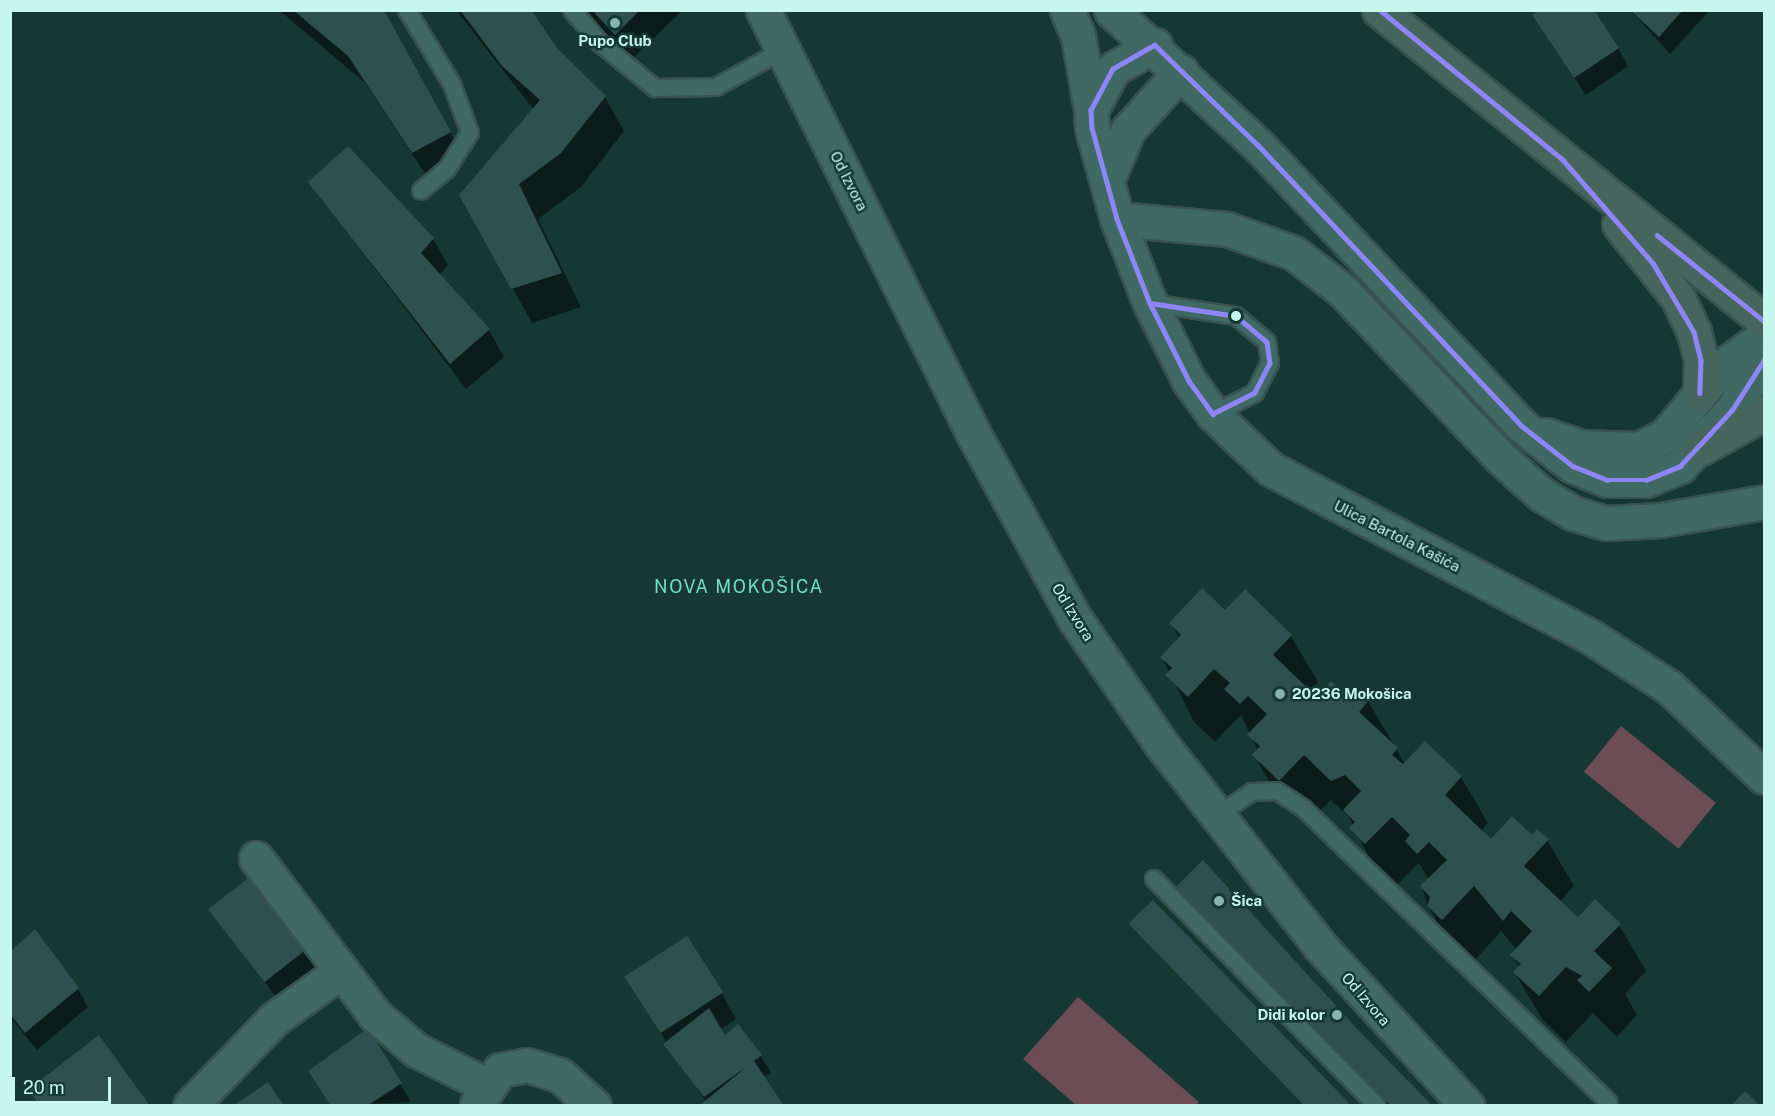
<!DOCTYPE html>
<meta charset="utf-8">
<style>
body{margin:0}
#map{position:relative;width:1775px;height:1116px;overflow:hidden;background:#163833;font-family:"Public Sans",sans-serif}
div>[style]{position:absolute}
.green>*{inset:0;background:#6c4d56;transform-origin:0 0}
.shadow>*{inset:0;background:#0007;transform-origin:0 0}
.building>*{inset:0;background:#2e514f;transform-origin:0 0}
.roads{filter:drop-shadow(2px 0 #38534e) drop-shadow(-2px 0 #38534e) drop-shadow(0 2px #38534e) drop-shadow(0 -2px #38534e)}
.lane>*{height:16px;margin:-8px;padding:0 8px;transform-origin:8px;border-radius:8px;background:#406963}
.street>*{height:33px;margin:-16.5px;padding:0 16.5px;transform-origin:16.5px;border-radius:16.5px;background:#406963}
.secondary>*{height:33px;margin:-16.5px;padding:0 16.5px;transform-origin:16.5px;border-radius:16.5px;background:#46665d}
.bus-1>*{height:4.5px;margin:-2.25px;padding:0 2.25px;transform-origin:2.25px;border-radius:2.25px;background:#8c86f9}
.dots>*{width:16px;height:16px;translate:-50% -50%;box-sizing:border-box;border:3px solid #173933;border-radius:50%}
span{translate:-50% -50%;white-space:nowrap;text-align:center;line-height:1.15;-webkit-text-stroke:5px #173933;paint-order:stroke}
.poi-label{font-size:15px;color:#c7f7ec;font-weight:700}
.left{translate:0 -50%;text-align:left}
.right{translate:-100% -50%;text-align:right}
.street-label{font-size:15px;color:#c7f7ec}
.quarter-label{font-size:18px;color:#74dcc9;letter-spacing:1.5px}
.frame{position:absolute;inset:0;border:12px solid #c7f7ec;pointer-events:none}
.scale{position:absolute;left:12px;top:1077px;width:99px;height:27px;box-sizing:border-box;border:3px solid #c7f7ec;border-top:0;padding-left:8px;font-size:18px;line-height:21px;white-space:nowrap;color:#c7f7ec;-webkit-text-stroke:4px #173933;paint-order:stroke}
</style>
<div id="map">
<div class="green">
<div style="left:1621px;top:726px;width:122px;height:59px;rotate:39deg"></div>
<div style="clip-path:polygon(1078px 997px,1199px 1102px,1196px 1105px,1076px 1105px,1023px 1059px)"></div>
</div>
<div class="shadow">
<div style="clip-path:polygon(279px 10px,382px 10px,465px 159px,428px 178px,365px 83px)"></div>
<div style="clip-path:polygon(456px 10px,529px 10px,556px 49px,605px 97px,624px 131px,581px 187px,538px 219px,581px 307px,532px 323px,461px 195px,534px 110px)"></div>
<div style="clip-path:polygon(583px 10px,683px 10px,631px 60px)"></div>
<div style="clip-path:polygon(1630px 10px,1707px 10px,1708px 12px,1670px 54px)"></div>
<div style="clip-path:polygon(1544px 33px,1618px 48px,1628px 66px,1586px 95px)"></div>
<div style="clip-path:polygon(310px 183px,433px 239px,448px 265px,439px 276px,489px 330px,504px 357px,466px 389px)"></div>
<div style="clip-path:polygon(1225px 612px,1291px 636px,1318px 682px,1309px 691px,1317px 699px,1345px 696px,1354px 687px,1368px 701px,1405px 764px,1425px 743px,1461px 777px,1488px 823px,1481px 831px,1491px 841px,1547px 840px,1574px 886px,1560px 902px,1578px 919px,1619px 925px,1646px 971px,1625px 994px,1637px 1015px,1617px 1037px,1593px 1013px,1566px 1042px,1542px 1019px,1515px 973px,1520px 967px,1512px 955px,1517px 950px,1501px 931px,1470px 966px,1455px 953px,1428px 906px,1422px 887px,1429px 880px,1419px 863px,1393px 889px,1378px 875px,1349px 817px,1331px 800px,1306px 826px,1281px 802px,1254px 755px,1258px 751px,1241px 715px,1215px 742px,1194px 722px,1162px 657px,1180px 639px,1171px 624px)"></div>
<div style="left:256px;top:874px;width:110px;height:58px;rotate:53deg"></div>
<div style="clip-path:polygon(1177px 888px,1431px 1106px,1385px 1106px)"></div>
<div style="clip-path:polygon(1131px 924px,1353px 1106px,1306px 1106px)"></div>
<div style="clip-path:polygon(10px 954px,78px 989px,88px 1007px,37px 1050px,10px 1017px)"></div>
<div style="clip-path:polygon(721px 992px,736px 1019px,720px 1030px,725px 1037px,761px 1056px,771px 1073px,706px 1102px,641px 1003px)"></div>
<div style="clip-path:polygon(368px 1030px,411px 1102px,331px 1106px)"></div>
</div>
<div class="building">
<div style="clip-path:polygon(293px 10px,384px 10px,451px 132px,412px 153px,348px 56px)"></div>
<div style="clip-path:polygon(460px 10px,531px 10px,557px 48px,606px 96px,561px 153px,519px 184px,562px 273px,511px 289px,459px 195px,540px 100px,502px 66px)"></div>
<div style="clip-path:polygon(592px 10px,640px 10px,615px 35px)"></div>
<div style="clip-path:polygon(1538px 10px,1594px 10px,1619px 48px,1574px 78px,1532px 15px)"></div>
<div style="clip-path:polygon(1630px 10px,1683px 10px,1659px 37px)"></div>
<div style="clip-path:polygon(348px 146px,434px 238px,421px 253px,490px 329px,450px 364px,308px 182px)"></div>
<div style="clip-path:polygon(1202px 588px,1225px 610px,1245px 589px,1292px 635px,1273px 655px,1317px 697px,1331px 681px,1345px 694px,1354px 685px,1369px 700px,1359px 712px,1398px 748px,1392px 755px,1403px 764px,1425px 741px,1462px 776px,1445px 795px,1491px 839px,1512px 816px,1532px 835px,1537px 829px,1549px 839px,1524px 866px,1578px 917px,1595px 899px,1621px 924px,1594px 951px,1612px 968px,1589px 992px,1577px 980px,1582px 976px,1566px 967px,1539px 996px,1513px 972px,1521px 964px,1510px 955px,1532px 931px,1511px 911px,1503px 921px,1474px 886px,1442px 920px,1427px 906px,1430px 897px,1420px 886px,1447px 860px,1429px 842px,1417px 854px,1405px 841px,1410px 835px,1392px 817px,1365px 844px,1349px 828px,1355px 822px,1343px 810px,1361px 791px,1345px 775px,1331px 781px,1304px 755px,1279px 781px,1252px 755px,1260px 746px,1247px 735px,1267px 714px,1248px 696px,1240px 704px,1224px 689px,1230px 683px,1214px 669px,1188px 697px,1165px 675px,1172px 668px,1160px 657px,1181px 635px,1169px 623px)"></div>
<div style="clip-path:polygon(1203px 860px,1360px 1032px,1433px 1106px,1391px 1106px,1175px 888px)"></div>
<div style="left:256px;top:872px;width:92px;height:61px;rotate:52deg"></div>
<div style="left:1153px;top:900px;width:289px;height:34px;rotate:46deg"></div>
<div style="clip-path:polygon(35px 929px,79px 988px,25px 1033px,10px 1014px,10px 952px)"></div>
<div style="left:687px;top:936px;width:67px;height:75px;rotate:57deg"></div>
<div style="clip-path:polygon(709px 1008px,725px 1035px,738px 1024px,762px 1055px,754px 1061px,784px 1106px,699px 1106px,746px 1067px,704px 1097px,663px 1044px)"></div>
<div style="clip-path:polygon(368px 1028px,402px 1083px,367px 1106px,331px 1106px,308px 1071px)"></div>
<div style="clip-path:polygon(99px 1035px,150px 1106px,39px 1106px,29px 1089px)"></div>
<div style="clip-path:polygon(268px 1082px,284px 1106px,233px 1106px)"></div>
<div style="clip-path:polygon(1745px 1091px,1760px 1106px,1731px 1106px)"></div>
</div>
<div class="roads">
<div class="lane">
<div style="left:407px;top:10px;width:87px;rotate:58.7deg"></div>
<div style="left:452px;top:84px;width:52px;rotate:69.8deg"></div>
<div style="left:470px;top:133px;width:43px;rotate:122.6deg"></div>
<div style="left:447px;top:169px;width:34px;rotate:140deg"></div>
<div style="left:572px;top:10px;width:45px;rotate:49.5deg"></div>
<div style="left:601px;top:44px;width:70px;rotate:39.2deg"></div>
<div style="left:655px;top:88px;width:61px;rotate:-0.9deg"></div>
<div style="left:716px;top:87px;width:75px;rotate:-28.6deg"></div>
<div style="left:1150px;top:303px;width:87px;rotate:8.6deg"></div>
<div style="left:1236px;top:316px;width:40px;rotate:40deg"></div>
<div style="left:1267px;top:342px;width:21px;rotate:82deg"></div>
<div style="left:1270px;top:363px;width:34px;rotate:117deg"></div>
<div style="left:1255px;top:393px;width:47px;rotate:153.4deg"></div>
<div style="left:1217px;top:816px;width:42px;rotate:-34.4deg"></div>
<div style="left:1252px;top:792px;width:25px;rotate:-2deg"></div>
<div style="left:1277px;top:791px;width:31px;rotate:33deg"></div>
<div style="left:1303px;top:808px;width:424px;rotate:43.9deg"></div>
<div style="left:1154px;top:879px;width:318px;rotate:45.5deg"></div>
</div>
<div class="street">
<div style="left:763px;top:10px;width:472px;rotate:63.6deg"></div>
<div style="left:973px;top:433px;width:212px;rotate:61.3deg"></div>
<div style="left:1075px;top:619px;width:153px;rotate:55.4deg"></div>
<div style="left:1162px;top:745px;width:257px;rotate:51.8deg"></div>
<div style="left:1321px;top:947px;width:216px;rotate:47.4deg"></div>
<div style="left:1067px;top:10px;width:28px;rotate:67deg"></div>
<div style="left:1078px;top:36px;width:75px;rotate:80deg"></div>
<div style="left:1111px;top:10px;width:200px;rotate:42.6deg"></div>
<div style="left:1258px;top:145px;width:386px;rotate:46.8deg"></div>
<div style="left:1522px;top:426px;width:65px;rotate:38.1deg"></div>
<div style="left:1573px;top:466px;width:37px;rotate:22deg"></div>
<div style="left:1607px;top:480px;width:39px"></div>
<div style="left:1646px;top:480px;width:37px;rotate:-22deg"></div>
<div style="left:1680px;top:466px;width:76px;rotate:-47.1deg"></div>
<div style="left:1732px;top:410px;width:59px;rotate:-57.4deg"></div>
<div style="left:1155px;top:45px;width:48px;rotate:150.3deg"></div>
<div style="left:1113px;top:69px;width:47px;rotate:118.2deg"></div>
<div style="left:1091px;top:110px;width:18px;rotate:87deg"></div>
<div style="left:1092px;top:128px;width:94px;rotate:74.6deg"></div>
<div style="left:1117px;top:219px;width:90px;rotate:68.6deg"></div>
<div style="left:1150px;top:303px;width:87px;rotate:63.4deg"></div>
<div style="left:1189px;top:381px;width:41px;rotate:54deg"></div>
<div style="left:1213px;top:414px;width:80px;rotate:43.5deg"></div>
<div style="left:1271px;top:469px;width:361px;rotate:27.7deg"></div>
<div style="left:1591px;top:637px;width:93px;rotate:32.7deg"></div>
<div style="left:1669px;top:687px;width:131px;rotate:43.5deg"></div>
<div style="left:1107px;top:181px;width:55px;rotate:-67.6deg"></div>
<div style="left:1128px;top:130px;width:79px;rotate:-48.1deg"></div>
<div style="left:1117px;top:219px;width:110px;rotate:5.2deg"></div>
<div style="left:1227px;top:229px;width:71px;rotate:19.7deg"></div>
<div style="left:1294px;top:253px;width:62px;rotate:37.8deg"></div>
<div style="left:1343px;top:291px;width:231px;rotate:46.6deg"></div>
<div style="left:1502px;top:459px;width:52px;rotate:41.9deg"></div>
<div style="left:1541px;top:494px;width:37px;rotate:31deg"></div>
<div style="left:1573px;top:513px;width:34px;rotate:17deg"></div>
<div style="left:1606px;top:523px;width:54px;rotate:-3.2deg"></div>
<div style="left:1660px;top:520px;width:106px;rotate:-9.8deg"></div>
<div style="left:1546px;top:435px;width:36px;rotate:19deg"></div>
<div style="left:1580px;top:447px;width:58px;rotate:2deg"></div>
<div style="left:1638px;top:449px;width:30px;rotate:-26deg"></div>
<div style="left:1665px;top:436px;width:92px;rotate:-50.3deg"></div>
<div style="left:1724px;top:365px;width:49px;rotate:-35.9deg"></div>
<div style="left:256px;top:858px;width:197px;rotate:52.8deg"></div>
<div style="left:375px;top:1015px;width:54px;rotate:40.5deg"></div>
<div style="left:416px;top:1050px;width:80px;rotate:26.6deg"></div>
<div style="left:477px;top:1104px;width:41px;rotate:-55.9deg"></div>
<div style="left:500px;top:1070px;width:27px;rotate:-10deg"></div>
<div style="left:527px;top:1065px;width:34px;rotate:17deg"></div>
<div style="left:560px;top:1075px;width:46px;rotate:42.4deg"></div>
<div style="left:190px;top:1106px;width:121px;rotate:-46deg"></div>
<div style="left:274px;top:1019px;width:81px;rotate:-35.5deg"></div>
</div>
<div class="secondary">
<div style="left:1379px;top:10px;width:495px;rotate:38.9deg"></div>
<div style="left:1619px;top:224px;width:95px;rotate:51.4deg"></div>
<div style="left:1678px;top:298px;width:38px;rotate:65deg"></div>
<div style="left:1694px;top:332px;width:29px;rotate:76deg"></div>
<div style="left:1701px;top:360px;width:33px;rotate:92deg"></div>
<div style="left:1699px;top:449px;width:74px;rotate:-29deg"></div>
</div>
</div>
<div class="bus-1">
<div style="left:1380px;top:10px;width:237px;rotate:39.3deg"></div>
<div style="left:1563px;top:160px;width:137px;rotate:48.9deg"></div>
<div style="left:1653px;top:263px;width:80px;rotate:59.3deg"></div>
<div style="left:1694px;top:332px;width:29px;rotate:76deg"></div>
<div style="left:1701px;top:360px;width:33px;rotate:92deg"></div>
<div style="left:1155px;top:45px;width:144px;rotate:44.2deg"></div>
<div style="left:1258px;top:145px;width:386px;rotate:46.8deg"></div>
<div style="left:1522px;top:426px;width:65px;rotate:38.1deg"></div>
<div style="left:1573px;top:466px;width:37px;rotate:22deg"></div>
<div style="left:1607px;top:480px;width:39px"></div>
<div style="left:1646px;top:480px;width:37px;rotate:-22deg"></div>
<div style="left:1680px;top:466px;width:76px;rotate:-47.1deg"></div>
<div style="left:1732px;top:410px;width:59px;rotate:-57.4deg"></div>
<div style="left:1155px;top:45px;width:48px;rotate:150.3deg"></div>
<div style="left:1113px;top:69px;width:47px;rotate:118.2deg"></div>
<div style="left:1091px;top:110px;width:18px;rotate:87deg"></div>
<div style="left:1092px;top:128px;width:94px;rotate:74.6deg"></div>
<div style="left:1117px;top:219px;width:90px;rotate:68.6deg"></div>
<div style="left:1150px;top:303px;width:87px;rotate:63.4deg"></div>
<div style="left:1189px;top:381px;width:41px;rotate:54deg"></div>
<div style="left:1657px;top:235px;width:137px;rotate:38.8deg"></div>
<div style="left:1150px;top:303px;width:87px;rotate:8.6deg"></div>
<div style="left:1236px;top:316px;width:40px;rotate:40deg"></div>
<div style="left:1267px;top:342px;width:21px;rotate:82deg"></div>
<div style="left:1270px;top:363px;width:34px;rotate:117deg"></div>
<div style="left:1255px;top:393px;width:47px;rotate:153.4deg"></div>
</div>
<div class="dots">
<div style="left:615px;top:23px;background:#89b4ab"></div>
<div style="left:1236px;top:316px;background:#c7f7ec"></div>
<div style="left:1280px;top:694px;background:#89b4ab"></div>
<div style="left:1219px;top:901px;background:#89b4ab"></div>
<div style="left:1337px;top:1015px;background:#89b4ab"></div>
</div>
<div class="poi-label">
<span style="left:615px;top:41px">Pupo Club</span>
<span class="left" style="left:1292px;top:694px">20236 Mokošica</span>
<span class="left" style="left:1231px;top:901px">Šica</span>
<span class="right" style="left:1325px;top:1015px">Didi kolor</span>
</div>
<div class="street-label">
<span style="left:849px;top:181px;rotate:63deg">Od Izvora</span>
<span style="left:1397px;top:536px;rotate:27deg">Ulica Bartola Kašića</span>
<span style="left:1073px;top:612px;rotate:58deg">Od Izvora</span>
<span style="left:1366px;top:999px;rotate:49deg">Od Izvora</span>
</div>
<div class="quarter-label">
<span style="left:739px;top:587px">NOVA MOKOŠICA</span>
</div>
<div class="frame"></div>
<div class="scale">20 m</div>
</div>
